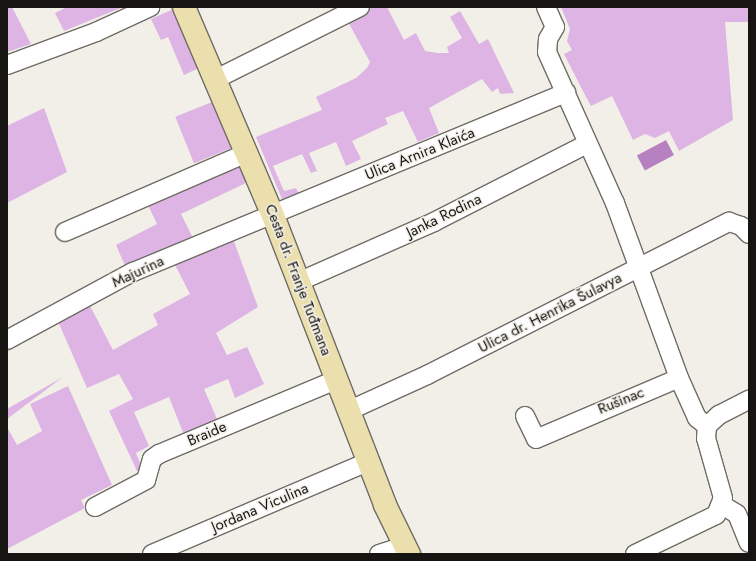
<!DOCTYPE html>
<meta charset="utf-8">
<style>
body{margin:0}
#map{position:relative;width:756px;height:561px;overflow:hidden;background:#f1efe7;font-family:Jost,sans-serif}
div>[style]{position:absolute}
.green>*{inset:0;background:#deb4e5;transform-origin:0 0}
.water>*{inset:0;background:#b781c1;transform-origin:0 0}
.roads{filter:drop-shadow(1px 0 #6e6c65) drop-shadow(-1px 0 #6e6c65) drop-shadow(0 1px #6e6c65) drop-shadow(0 -1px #6e6c65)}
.minor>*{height:18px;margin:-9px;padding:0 9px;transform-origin:9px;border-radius:9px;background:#fff}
.major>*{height:22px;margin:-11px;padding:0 11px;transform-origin:11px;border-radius:11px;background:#ecdfae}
span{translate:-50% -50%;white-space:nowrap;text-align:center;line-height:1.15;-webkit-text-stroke:3px #f1efe7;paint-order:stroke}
.street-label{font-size:15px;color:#161512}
.frame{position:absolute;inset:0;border:8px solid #161512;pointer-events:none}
</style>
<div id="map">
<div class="green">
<div style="clip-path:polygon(7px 7px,12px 7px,31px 44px,7px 52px)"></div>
<div style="clip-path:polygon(67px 7px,123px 7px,64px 31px,55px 13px)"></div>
<div style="clip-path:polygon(178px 7px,203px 66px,184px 75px,168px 37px,161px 40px,151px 19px)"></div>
<div style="clip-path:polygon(373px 7px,387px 7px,404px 40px,416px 33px,425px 51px,438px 53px,449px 53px,447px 47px,462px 38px,450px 17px,460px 11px,479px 44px,488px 39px,514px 93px,500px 94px,498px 88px,492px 92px,482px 79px,429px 108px,439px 133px,418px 142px,403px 111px,385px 118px,388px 124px,352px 141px,361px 159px,346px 166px,336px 142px,309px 153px,317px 171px,311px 173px,302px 154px,273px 166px,284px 191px,296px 188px,299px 194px,282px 199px,256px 137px,322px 110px,316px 97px,356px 78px,367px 68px,370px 62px,347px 20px)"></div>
<div style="clip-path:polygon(561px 7px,749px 7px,749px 22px,725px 22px,733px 120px,679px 151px,669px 131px,655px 138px,645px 134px,633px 140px,612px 96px,591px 106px,585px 95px,564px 54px,572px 50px,567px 41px,570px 29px)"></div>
<div style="left:217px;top:100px;width:50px;height:45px;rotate:68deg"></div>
<div style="clip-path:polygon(44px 108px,67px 172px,7px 203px,7px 126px)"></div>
<div style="clip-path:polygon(241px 161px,250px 181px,181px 214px,193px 238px,127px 270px,116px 245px,157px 224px,146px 201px)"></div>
<div style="clip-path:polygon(232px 236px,258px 307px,216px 333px,227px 355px,247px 347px,264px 384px,235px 398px,228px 379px,204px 389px,218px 421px,184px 435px,169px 397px,134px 412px,149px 446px,136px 453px,142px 468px,137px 471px,109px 411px,133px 399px,119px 374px,87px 388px,57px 319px,88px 302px,113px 350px,158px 325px,153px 314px,190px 294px,173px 261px)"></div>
<div style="clip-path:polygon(63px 377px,7px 419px,7px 409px)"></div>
<div style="clip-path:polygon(68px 386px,112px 485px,81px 500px,85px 508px,7px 549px,7px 427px,17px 445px,42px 431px,30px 404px)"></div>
</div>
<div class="water">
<div style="left:666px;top:140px;width:17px;height:33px;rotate:62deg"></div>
</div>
<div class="roads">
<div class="minor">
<div style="left:546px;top:7px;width:22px;rotate:66deg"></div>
<div style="left:555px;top:27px;width:14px;rotate:120deg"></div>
<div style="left:548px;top:39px;width:13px;rotate:94deg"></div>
<div style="left:547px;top:52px;width:166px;rotate:65.8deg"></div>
<div style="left:615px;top:203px;width:186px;rotate:69.9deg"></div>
<div style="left:7px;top:65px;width:95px;rotate:-20.3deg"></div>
<div style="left:96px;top:32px;width:60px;rotate:-24.8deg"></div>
<div style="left:216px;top:79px;width:161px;rotate:-26.6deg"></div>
<div style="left:65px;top:232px;width:198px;rotate:-23.5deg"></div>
<div style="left:298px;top:282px;width:149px;rotate:-23.8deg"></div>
<div style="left:434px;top:222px;width:172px;rotate:-27deg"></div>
<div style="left:7px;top:340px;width:143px;rotate:-28.4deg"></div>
<div style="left:133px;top:272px;width:469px;rotate:-22.5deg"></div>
<div style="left:348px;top:411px;width:87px;rotate:-24.5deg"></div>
<div style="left:427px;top:375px;width:339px;rotate:-26.9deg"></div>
<div style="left:729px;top:222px;width:13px;rotate:18deg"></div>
<div style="left:741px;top:226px;width:11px;rotate:45deg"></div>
<div style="left:525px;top:416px;width:25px;rotate:64deg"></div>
<div style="left:536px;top:439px;width:155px;rotate:-23.1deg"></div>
<div style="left:679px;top:378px;width:44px;rotate:65.8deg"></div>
<div style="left:697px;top:418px;width:13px;rotate:39deg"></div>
<div style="left:722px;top:505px;width:17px;rotate:31deg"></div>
<div style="left:737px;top:514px;width:31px;rotate:68deg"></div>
<div style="left:95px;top:507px;width:58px;rotate:-27.9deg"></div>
<div style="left:146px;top:480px;width:22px;rotate:-74deg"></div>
<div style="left:152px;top:459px;width:9px;rotate:-36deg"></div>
<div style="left:159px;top:454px;width:192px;rotate:-22.7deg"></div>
<div style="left:152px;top:554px;width:235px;rotate:-23.1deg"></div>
<div style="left:379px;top:554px;width:26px;rotate:-18deg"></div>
<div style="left:635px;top:554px;width:90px;rotate:-25.7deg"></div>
<div style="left:716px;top:515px;width:18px;rotate:-68deg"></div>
<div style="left:723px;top:498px;width:62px;rotate:-105.8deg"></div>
<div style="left:706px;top:438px;width:12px;rotate:-85deg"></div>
<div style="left:707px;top:426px;width:16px;rotate:-43deg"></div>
<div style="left:719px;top:415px;width:34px;rotate:-27deg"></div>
</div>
<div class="major">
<div style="left:184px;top:7px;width:224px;rotate:66.9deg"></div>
<div style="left:272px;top:213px;width:313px;rotate:68.8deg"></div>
<div style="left:385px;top:505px;width:55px;rotate:63.9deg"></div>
</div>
</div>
<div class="street-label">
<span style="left:420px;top:154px;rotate:-22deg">Ulica Arnira Klaića</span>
<span style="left:444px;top:216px;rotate:-26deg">Janka Rodina</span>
<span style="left:138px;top:272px;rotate:-25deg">Majurina</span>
<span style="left:298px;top:280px;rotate:69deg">Cesta dr. Franje Tuđmana</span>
<span style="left:550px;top:313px;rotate:-27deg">Ulica dr. Henrika Šulavya</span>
<span style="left:621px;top:401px;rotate:-22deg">Rušinac</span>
<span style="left:207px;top:434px;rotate:-23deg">Braide</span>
<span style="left:260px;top:508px;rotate:-23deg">Jordana Viculina</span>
</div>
<div class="frame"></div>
</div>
